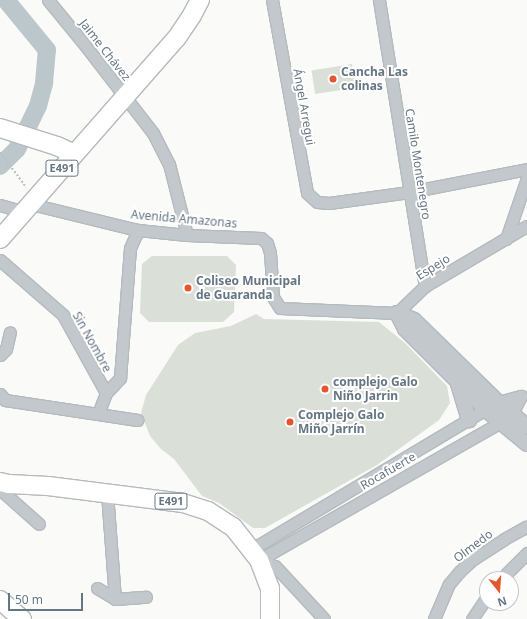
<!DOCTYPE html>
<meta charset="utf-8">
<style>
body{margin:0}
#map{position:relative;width:527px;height:619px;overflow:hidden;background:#fafaf8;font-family:"Noto Sans",sans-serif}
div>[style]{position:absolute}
.green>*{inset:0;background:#dadfd7;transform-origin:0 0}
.river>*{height:18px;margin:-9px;padding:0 9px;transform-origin:9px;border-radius:9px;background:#bbc7cb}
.path>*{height:2px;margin-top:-1px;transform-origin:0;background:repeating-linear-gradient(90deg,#bbbfc2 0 2px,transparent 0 4px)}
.roads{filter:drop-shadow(1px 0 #b5babe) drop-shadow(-1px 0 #b5babe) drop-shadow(0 1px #b5babe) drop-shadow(0 -1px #b5babe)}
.minor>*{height:11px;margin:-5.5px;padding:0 5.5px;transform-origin:5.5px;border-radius:5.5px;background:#c3c8cc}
.tertiary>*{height:14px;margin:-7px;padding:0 7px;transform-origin:7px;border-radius:7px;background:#c3c8cc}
.primary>*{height:18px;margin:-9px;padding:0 9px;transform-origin:9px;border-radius:9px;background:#fff}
.trunk>*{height:18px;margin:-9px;padding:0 9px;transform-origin:9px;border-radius:9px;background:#fff}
.dots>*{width:11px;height:11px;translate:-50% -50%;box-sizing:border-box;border:2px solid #fff;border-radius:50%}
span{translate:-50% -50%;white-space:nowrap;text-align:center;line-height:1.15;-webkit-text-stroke:4px #fff;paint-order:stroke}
.shield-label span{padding:1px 3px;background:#fff;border:1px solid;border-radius:3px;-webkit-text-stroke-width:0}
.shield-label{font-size:11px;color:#657683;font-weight:700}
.street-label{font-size:12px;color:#657683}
.poi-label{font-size:12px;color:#657683;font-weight:700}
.left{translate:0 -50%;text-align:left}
.north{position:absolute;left:479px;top:571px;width:40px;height:40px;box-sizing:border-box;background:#fff;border:1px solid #c1c8cd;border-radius:50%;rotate:163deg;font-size:11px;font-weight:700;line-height:16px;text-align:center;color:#657683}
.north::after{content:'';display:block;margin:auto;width:14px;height:18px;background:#e4572e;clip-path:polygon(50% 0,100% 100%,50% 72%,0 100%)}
.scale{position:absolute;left:8px;top:593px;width:75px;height:18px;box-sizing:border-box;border:2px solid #657683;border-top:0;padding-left:5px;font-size:12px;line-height:14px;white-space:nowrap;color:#657683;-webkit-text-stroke:3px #fff;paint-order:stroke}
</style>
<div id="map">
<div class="green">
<div style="left:352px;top:64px;width:24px;height:41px;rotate:81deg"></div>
<div style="clip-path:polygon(152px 256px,227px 256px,236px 265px,234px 312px,223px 322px,149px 322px,140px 313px,142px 264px)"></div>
<div style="clip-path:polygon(256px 314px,264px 319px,379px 322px,405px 343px,447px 386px,450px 403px,439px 420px,377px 465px,265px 528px,253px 528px,219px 503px,202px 496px,174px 459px,161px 449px,150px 436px,141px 413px,146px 395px,178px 345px,195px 333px,231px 326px)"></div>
</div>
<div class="river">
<div style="left:0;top:166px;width:24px;rotate:-45deg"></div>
<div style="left:17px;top:149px;width:48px;rotate:-64deg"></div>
<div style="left:38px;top:106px;width:24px;rotate:-75deg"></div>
<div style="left:44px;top:83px;width:33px;rotate:-85deg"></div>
<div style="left:47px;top:50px;width:65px;rotate:-129.4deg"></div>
</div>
<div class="path">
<div style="left:0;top:152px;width:44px;rotate:53.4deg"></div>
</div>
<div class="roads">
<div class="minor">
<div style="left:48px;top:0;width:57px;rotate:50.7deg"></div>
<div style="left:84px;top:44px;width:113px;rotate:52.2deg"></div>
<div style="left:153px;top:133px;width:35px;rotate:63deg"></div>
<div style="left:169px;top:164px;width:73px;rotate:75.8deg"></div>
<div style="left:272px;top:0;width:196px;rotate:79.7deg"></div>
<div style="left:307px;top:193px;width:13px;rotate:42deg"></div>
<div style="left:317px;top:202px;width:12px;rotate:5deg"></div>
<div style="left:329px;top:203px;width:81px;rotate:-7.8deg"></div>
<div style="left:409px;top:192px;width:120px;rotate:-11deg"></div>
<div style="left:379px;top:0;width:290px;rotate:80.9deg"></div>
<div style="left:31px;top:204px;width:110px;rotate:13.7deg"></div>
<div style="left:138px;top:230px;width:49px;rotate:5.8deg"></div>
<div style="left:187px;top:235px;width:74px;rotate:2.3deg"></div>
<div style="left:261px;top:238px;width:8px;rotate:40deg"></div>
<div style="left:267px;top:243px;width:10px;rotate:73deg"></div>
<div style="left:270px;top:253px;width:44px;rotate:86.1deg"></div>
<div style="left:273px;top:297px;width:13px;rotate:58deg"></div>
<div style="left:280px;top:308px;width:117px;rotate:2.4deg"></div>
<div style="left:397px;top:313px;width:39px;rotate:-44deg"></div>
<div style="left:425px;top:286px;width:118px;rotate:-30.5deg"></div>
<div style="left:0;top:205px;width:25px;rotate:16deg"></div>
<div style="left:506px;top:239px;width:65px;rotate:-71deg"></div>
<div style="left:0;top:260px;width:84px;rotate:41.1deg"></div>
<div style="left:63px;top:315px;width:89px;rotate:61.1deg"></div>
<div style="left:106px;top:393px;width:22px;rotate:111deg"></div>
<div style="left:0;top:355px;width:8px;rotate:-45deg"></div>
<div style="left:6px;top:349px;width:17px;rotate:-77deg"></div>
<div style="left:106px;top:393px;width:21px;rotate:-47deg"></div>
<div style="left:120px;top:378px;width:130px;rotate:-85.6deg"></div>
<div style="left:130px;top:248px;width:20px;rotate:-66deg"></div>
<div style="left:0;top:394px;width:8px;rotate:50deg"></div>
<div style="left:5px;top:400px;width:134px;rotate:8.6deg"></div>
<div style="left:0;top:488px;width:5px;rotate:53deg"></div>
<div style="left:3px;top:492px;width:48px;rotate:41.6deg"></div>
<div style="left:107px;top:493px;width:106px;rotate:85.7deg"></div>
<div style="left:252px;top:549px;width:287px;rotate:-30.9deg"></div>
<div style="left:498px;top:402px;width:24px;rotate:-15deg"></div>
<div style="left:521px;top:396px;width:20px;rotate:117deg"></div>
<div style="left:512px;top:414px;width:14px;rotate:144deg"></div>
<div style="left:501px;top:422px;width:279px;rotate:150.3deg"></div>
<div style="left:259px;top:560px;width:17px;rotate:21deg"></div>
<div style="left:275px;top:566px;width:72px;rotate:47.2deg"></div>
<div style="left:501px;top:579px;width:37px;rotate:-45deg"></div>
<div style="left:97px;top:588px;width:21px;rotate:31deg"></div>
<div style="left:115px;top:599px;width:31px;rotate:-4deg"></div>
<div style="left:434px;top:619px;width:38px;rotate:-67deg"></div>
<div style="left:449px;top:584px;width:16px;rotate:-50deg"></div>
<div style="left:459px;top:572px;width:18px;rotate:-43deg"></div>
<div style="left:472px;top:560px;width:38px;rotate:-33deg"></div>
<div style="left:504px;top:539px;width:26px;rotate:-29deg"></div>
<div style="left:472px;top:619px;width:27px;rotate:-56deg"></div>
</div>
<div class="tertiary">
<div style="left:397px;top:313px;width:18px;rotate:63deg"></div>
<div style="left:405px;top:329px;width:115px;rotate:45deg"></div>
<div style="left:486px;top:410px;width:53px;rotate:39.7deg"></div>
<div style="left:397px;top:313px;width:18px;rotate:22deg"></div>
<div style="left:414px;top:320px;width:117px;rotate:44.3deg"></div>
<div style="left:498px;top:402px;width:38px;rotate:40deg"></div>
<div style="left:458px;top:384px;width:38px;rotate:73deg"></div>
</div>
<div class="primary">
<div style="left:0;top:128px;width:60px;rotate:17.5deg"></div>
<div style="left:57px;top:146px;width:19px;rotate:25deg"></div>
</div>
<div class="trunk">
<div style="left:0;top:239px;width:266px;rotate:-48.7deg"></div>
<div style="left:176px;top:39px;width:29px;rotate:-56deg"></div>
<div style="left:192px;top:15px;width:17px;rotate:-62deg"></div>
<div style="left:0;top:482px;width:9px;rotate:13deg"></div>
<div style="left:9px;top:484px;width:39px;rotate:3deg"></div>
<div style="left:48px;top:486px;width:136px;rotate:7.2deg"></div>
<div style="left:183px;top:503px;width:26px;rotate:18deg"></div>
<div style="left:208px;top:511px;width:30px;rotate:33deg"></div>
<div style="left:233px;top:527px;width:42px;rotate:51.8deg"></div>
<div style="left:259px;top:560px;width:30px;rotate:69deg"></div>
<div style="left:270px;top:588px;width:31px;rotate:90deg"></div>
<div style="left:0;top:600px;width:29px;rotate:41deg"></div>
</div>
</div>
<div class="dots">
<div style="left:333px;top:79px;background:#e4572e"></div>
<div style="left:188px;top:288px;background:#e4572e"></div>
<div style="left:325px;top:389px;background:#e4572e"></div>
<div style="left:290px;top:422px;background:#e4572e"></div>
</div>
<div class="shield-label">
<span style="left:62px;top:168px">E491</span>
<span style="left:171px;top:501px">E491</span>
</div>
<div class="street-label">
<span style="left:105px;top:50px;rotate:52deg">Jaime Chávez</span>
<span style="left:304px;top:107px;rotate:80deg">Ángel Arregui</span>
<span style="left:418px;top:164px;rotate:81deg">Camilo Montenegro</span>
<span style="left:184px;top:219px;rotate:5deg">Avenida Amazonas</span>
<span style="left:433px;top:267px;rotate:-32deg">Espejo</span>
<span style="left:92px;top:342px;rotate:61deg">Sin Nombre</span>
<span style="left:388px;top:471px;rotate:-30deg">Rocafuerte</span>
<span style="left:473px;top:546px;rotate:-37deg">Olmedo</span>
</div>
<div class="poi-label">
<span class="left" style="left:341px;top:79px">Cancha Las<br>colinas</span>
<span class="left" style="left:196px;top:288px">Coliseo Municipal<br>de Guaranda</span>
<span class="left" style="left:333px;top:389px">complejo Galo<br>Niño Jarrin</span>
<span class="left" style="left:298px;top:422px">Complejo Galo<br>Miño Jarrín</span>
</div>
<div class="north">N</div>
<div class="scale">50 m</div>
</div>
